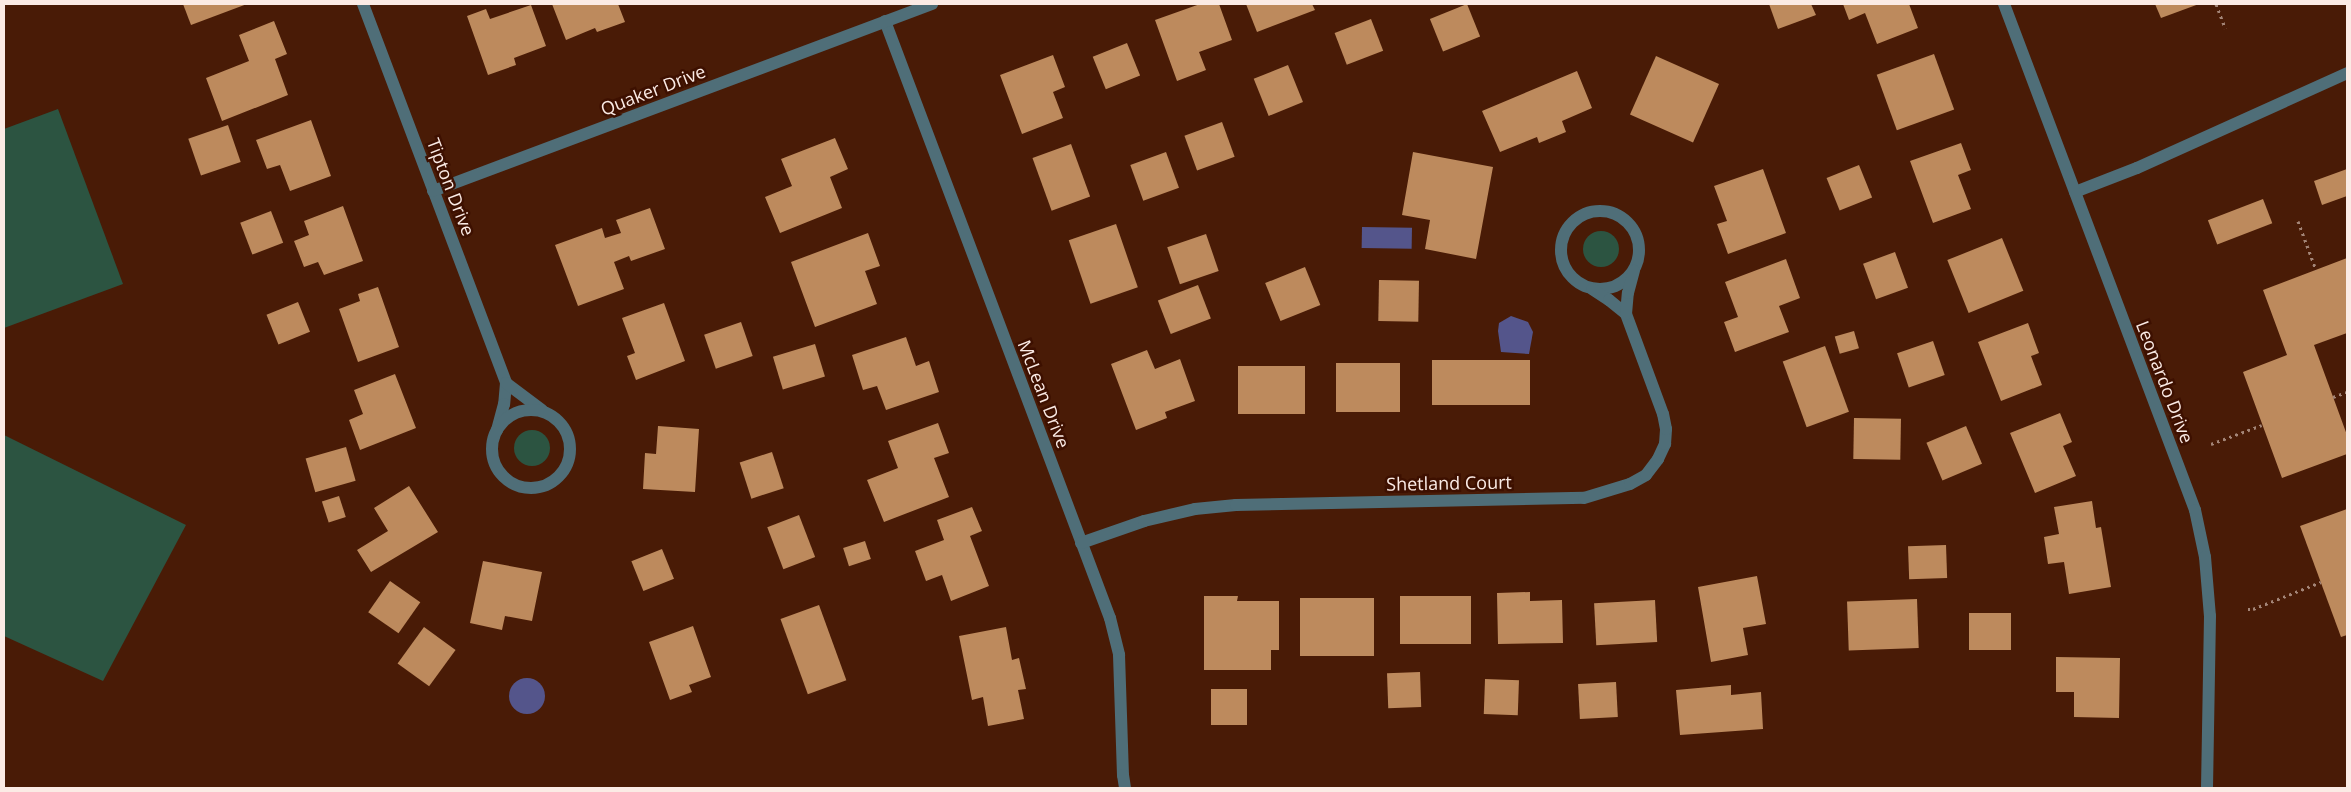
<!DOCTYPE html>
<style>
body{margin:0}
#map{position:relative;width:2351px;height:792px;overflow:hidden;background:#491b06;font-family:"Open Sans",sans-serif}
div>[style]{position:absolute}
.green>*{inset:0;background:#2c5441}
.round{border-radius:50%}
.water>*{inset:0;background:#54558b;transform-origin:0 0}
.building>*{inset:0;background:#bd8a5d;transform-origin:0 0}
.path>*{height:3px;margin-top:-1.5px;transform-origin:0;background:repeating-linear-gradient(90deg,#a38577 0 2.5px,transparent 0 6.5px)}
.service>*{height:12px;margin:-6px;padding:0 6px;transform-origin:6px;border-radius:6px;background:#4f6e78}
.minor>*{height:12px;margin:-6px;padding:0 6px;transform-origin:6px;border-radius:6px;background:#4f6e78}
.minor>.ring{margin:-6px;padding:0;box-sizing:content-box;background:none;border:12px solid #4f6e78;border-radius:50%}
span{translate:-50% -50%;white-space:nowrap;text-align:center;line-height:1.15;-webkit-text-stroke:5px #3d1000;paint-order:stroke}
.street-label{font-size:18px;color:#fbebe5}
.frame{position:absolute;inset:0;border:5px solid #fbebe5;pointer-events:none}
</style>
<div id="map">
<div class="green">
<div style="clip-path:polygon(58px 109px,123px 284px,4px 328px,4px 129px)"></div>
<div class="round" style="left:1583px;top:231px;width:36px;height:36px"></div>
<div class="round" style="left:514px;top:430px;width:36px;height:36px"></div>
<div style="clip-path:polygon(4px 435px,186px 525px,103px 681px,4px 636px)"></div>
</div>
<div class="water">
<div style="left:1362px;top:227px;width:50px;height:21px;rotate:1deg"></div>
<div style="clip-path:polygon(1511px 316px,1528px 322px,1533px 332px,1529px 354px,1501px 352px,1498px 331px,1499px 323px)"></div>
<div class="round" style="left:509px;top:678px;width:36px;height:36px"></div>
</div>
<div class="building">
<div style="clip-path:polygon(183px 4px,247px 4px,191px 25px)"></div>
<div style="clip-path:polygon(552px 4px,618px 4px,625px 22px,597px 32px,595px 28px,566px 40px)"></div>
<div style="clip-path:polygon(1200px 4px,1219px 4px,1232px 40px,1199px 52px,1206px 70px,1177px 81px,1155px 20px)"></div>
<div style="clip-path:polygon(1246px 4px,1312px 4px,1315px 10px,1257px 32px)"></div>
<div style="left:1467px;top:4px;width:35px;height:40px;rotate:68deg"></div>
<div style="clip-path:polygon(1769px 4px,1811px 4px,1816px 15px,1778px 29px)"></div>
<div style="clip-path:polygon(1843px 4px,1909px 4px,1918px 28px,1877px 44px,1865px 13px,1849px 20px)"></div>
<div style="clip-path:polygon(2155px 4px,2199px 4px,2161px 18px)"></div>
<div style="clip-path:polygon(531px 5px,546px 46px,514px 58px,516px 65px,488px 75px,467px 16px,486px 9px,490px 19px)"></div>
<div style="left:1371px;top:19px;width:34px;height:39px;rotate:69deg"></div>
<div style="clip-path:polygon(274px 21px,287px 54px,275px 59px,288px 95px,222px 121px,206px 78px,249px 61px,239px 35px)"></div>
<div style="left:1127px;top:43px;width:35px;height:37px;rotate:68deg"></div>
<div style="left:1934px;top:54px;width:59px;height:61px;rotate:70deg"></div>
<div style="clip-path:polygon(1053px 55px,1065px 87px,1053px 92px,1063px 118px,1022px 134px,1000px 75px)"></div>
<div style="left:1656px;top:56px;width:69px;height:64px;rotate:24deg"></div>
<div style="left:1288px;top:65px;width:40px;height:37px;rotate:68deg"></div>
<div style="clip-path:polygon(1577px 71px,1592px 108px,1562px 121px,1566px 132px,1539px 143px,1537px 137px,1500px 152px,1482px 111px)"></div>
<div style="clip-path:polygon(311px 120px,331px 176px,290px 191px,280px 165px,267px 169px,256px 140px)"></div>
<div style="left:1222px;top:122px;width:37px;height:40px;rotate:70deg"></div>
<div style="left:228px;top:125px;width:39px;height:42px;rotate:71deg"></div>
<div style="clip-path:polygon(835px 138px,848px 169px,830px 177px,842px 208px,780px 233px,765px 197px,792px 186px,781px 159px)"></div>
<div style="clip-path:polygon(1961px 143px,1971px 170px,1958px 175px,1971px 209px,1933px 223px,1910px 161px)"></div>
<div style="left:1071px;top:144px;width:56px;height:41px;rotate:70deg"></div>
<div style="left:1166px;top:152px;width:38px;height:38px;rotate:70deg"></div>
<div style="clip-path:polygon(1413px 152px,1493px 167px,1476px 259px,1425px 249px,1430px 220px,1402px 215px)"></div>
<div style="left:1859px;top:165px;width:35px;height:35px;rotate:68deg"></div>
<div style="clip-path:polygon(1763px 169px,1786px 233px,1728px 254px,1717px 224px,1727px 221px,1714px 186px)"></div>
<div style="clip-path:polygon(2347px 169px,2347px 196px,2322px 205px,2314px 181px)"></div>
<div style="left:2263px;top:199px;width:26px;height:59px;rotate:69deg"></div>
<div style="clip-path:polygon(343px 206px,363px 261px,324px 275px,318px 262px,304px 267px,294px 241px,309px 235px,304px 221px)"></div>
<div style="clip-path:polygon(650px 208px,665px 249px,631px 261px,629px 256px,614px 262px,624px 289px,578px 306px,555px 245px,602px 228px,605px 238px,621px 233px,616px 220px)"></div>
<div style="left:271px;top:211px;width:34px;height:33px;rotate:69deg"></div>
<div style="left:1116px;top:224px;width:67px;height:50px;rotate:71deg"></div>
<div style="clip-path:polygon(868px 233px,880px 266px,865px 271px,877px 304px,815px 327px,791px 262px)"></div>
<div style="left:1206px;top:234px;width:39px;height:41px;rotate:71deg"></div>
<div style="left:2002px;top:238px;width:57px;height:59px;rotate:68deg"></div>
<div style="left:1895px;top:252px;width:38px;height:34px;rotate:70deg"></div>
<div style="clip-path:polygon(2347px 258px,2347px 333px,2314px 345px,2347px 435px,2347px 454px,2282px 478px,2243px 372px,2287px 355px,2263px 290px)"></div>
<div style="clip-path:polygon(1786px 259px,1800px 298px,1779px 306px,1789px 332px,1735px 352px,1724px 322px,1738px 317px,1725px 282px)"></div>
<div style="left:1305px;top:267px;width:41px;height:43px;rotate:68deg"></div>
<div style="left:1379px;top:280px;width:40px;height:41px;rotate:1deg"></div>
<div style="left:1198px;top:285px;width:36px;height:43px;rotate:69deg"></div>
<div style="clip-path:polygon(378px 287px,399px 347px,358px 362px,339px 309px,360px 301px,358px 294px)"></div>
<div style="left:298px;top:302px;width:32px;height:34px;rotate:68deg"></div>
<div style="clip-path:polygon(664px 303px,685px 361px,636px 380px,627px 356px,635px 353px,622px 318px)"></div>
<div style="left:741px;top:322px;width:36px;height:39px;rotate:71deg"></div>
<div style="clip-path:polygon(2028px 323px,2039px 353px,2031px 356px,2042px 385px,2001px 401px,1978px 342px)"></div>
<div style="left:1854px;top:331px;width:18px;height:20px;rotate:74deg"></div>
<div style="clip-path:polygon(906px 337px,916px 366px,929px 361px,939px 392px,886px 410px,877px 386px,863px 390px,852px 355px)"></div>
<div style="left:1933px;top:341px;width:36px;height:38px;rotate:71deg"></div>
<div style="left:815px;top:344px;width:34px;height:44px;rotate:73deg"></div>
<div style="left:1825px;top:346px;width:70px;height:45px;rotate:70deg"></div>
<div style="clip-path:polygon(1147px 350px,1155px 369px,1180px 359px,1195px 401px,1165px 412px,1167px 418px,1136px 430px,1111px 364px)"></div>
<div style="left:1432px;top:360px;width:98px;height:45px"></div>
<div style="left:1336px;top:363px;width:64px;height:49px"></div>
<div style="left:1238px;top:366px;width:67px;height:48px"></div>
<div style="clip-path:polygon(395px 374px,416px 428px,360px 450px,349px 420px,363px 414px,354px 390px)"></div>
<div style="clip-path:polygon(2060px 413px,2072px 442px,2063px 446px,2076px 476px,2035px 493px,2010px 433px)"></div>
<div style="left:1854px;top:418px;width:47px;height:41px;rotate:1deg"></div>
<div style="clip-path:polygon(938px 423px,949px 453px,934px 458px,949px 497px,884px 522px,867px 480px,898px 468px,888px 441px)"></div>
<div style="clip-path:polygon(658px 426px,699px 429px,695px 492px,643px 489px,645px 453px,656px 454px)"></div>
<div style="left:1966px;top:426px;width:41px;height:43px;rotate:67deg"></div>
<div style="left:346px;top:447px;width:35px;height:42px;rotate:74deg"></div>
<div style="left:772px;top:452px;width:38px;height:34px;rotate:72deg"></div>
<div style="clip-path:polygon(409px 486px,438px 532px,371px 572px,357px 550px,388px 531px,374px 508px)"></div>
<div style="left:339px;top:496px;width:22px;height:18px;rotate:72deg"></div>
<div style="clip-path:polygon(2092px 501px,2096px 528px,2101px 527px,2111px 587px,2069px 594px,2064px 562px,2048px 564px,2044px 537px,2059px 534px,2054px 507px)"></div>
<div style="clip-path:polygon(972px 507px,982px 531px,970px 536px,989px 586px,951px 601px,942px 575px,926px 581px,915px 551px,944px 540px,937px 520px)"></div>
<div style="clip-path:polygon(2347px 509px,2347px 635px,2341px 637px,2300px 526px)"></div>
<div style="left:799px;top:515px;width:45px;height:34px;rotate:69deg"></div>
<div style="left:865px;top:541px;width:19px;height:23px;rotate:72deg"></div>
<div style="left:1946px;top:545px;width:33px;height:38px;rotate:88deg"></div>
<div style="left:662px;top:549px;width:32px;height:33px;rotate:68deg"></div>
<div style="clip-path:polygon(483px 561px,542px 572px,532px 621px,505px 616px,502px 630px,470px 623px)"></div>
<div style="clip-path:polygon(1757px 576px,1766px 624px,1743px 628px,1748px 655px,1711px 662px,1698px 587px)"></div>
<div style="left:390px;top:581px;width:37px;height:38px;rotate:35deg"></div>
<div style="clip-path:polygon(1530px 592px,1530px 601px,1562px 600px,1563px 643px,1498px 644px,1497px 593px)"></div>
<div style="clip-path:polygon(1204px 596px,1238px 596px,1237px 601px,1279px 601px,1279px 650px,1271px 650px,1271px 670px,1204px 670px)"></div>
<div style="left:1471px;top:596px;width:48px;height:71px;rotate:90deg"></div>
<div style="left:1300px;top:598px;width:74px;height:58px"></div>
<div style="left:1917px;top:599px;width:49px;height:70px;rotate:88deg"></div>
<div style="left:1655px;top:600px;width:42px;height:61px;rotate:87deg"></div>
<div style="left:819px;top:605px;width:80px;height:41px;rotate:70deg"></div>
<div style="left:1969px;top:613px;width:42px;height:37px"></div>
<div style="clip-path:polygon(693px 626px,711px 677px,689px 685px,692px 692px,670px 700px,649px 642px)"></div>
<div style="left:424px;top:627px;width:39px;height:45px;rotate:36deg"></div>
<div style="clip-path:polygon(1006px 627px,1012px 660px,1019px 658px,1026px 689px,1018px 690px,1024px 719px,988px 726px,983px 697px,972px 700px,959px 636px)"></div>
<div style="clip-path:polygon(2056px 657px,2120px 658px,2119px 718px,2074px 717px,2074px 692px,2056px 692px)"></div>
<div style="left:1420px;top:672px;width:35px;height:33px;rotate:88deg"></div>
<div style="left:1485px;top:679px;width:34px;height:35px;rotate:2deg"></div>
<div style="left:1616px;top:682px;width:35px;height:38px;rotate:87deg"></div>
<div style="clip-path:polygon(1731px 685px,1731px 695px,1761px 692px,1763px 729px,1680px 735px,1676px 690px)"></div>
<div style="left:1211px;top:689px;width:36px;height:36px"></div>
</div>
<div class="path">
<div style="left:2216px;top:4px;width:26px;rotate:69deg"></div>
<div style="left:2298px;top:221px;width:52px;rotate:69.8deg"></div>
<div style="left:2333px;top:397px;width:15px;rotate:-20deg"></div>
<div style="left:2211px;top:444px;width:54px;rotate:-20.4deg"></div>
<div style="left:2248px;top:609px;width:5px"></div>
<div style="left:2253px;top:609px;width:73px;rotate:-21.7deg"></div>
</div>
<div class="service">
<div style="left:2075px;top:192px;width:66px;rotate:-21.2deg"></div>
<div style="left:2137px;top:168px;width:230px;rotate:-24.3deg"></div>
</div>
<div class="minor">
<div style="left:363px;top:4px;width:405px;rotate:69.3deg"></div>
<div style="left:506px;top:383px;width:21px;rotate:95deg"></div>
<div style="left:504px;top:404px;width:27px;rotate:105deg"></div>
<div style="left:2004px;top:4px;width:541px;rotate:69.32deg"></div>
<div style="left:2195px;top:510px;width:48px;rotate:78deg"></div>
<div style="left:2205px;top:557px;width:59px;rotate:85.2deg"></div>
<div style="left:2210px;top:616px;width:172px;rotate:91deg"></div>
<div style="left:885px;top:21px;width:638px;rotate:69.35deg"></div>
<div style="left:1110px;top:618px;width:38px;rotate:76deg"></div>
<div style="left:1119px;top:655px;width:120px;rotate:88.1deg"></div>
<div style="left:1123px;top:775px;width:13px;rotate:81deg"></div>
<div style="left:433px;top:191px;width:533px;rotate:-20.54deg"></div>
<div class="ring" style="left:1561px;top:211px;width:66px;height:66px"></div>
<div style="left:1592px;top:289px;width:20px;rotate:33deg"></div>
<div style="left:1609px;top:300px;width:22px;rotate:39deg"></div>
<div style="left:506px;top:383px;width:45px;rotate:36.9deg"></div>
<div class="ring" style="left:492px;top:410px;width:66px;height:66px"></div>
<div style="left:1081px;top:543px;width:67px;rotate:-19.2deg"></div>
<div style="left:1144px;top:521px;width:52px;rotate:-13.2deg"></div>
<div style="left:1195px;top:509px;width:41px;rotate:-5.6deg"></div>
<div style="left:1236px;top:505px;width:348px;rotate:-1.2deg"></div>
<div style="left:1584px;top:498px;width:48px;rotate:-16.9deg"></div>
<div style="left:1630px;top:484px;width:18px;rotate:-29deg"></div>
<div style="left:1646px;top:475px;width:20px;rotate:-53deg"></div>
<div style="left:1658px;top:459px;width:17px;rotate:-65deg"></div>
<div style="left:1665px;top:444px;width:15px;rotate:-86deg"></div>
<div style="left:1666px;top:429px;width:15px;rotate:-101deg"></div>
<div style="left:1663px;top:414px;width:107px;rotate:-110.3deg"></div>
<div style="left:1626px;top:314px;width:21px;rotate:-85deg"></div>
<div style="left:1628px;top:293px;width:23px;rotate:-75deg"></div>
</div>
<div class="street-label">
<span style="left:653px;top:90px;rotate:-21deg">Quaker Drive</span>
<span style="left:451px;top:187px;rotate:69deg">Tipton Drive</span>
<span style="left:2165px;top:382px;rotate:69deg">Leonardo Drive</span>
<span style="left:1044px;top:394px;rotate:69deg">McLean Drive</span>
<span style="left:1449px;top:483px;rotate:-1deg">Shetland Court</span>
</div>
<div class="frame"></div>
</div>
